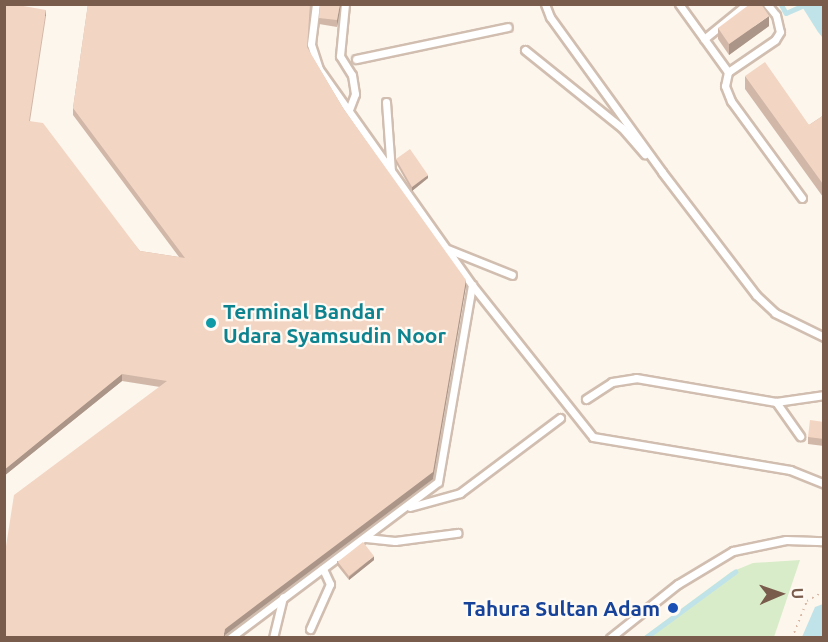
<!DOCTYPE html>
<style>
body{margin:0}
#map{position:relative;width:828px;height:642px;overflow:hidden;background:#fdf6ec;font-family:Ubuntu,sans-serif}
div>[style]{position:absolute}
.green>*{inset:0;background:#d8ecc9}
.water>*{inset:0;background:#bfe3e8}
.stream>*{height:4.5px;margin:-2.25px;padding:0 2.25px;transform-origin:2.25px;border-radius:2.25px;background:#bfe3e8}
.path>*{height:2px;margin-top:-1px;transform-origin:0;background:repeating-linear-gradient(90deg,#d9b8a5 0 1.5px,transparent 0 6px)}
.roads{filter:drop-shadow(2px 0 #d1beb0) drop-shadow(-2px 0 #d1beb0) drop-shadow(0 2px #d1beb0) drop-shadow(0 -2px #d1beb0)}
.lane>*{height:7px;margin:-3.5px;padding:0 3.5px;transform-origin:3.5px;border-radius:3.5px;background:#fff}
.wall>*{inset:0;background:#d1b7a8}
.shaded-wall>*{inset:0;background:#aa9588;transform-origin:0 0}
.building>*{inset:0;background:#f3d5c3;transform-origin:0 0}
.dots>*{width:16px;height:16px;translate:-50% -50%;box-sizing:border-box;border:3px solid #fffaf3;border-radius:50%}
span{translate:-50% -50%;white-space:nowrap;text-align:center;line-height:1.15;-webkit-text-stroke:4.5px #fffaf3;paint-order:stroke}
.culture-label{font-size:21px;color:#0d838f;font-weight:700}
.left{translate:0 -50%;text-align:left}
.transit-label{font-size:21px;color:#164399;font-weight:700}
.right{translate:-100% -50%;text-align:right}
.frame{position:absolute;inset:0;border:6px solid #7a5c4d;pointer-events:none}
.north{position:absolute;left:750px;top:564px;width:60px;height:60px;-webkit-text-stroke:4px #fffaf3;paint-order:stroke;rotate:88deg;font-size:16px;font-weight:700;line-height:24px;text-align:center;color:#7a5c4d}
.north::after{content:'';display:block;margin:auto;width:21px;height:27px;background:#7a5c4d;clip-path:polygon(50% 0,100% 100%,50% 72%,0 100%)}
</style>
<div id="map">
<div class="green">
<div style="clip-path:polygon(800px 560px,774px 637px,643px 637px,731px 572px,753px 563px)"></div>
</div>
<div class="water">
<div style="clip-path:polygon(801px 5px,823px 5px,823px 38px,818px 32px)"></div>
<div style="clip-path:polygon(823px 604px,823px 637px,802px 637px,815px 607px)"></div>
</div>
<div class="stream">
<div style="left:781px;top:4px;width:10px;rotate:61deg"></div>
<div style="left:786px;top:13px;width:17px;rotate:-24deg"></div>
<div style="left:645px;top:638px;width:112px;rotate:-36.3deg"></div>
</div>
<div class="path">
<div style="left:792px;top:638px;width:40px;rotate:-68deg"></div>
<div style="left:807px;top:601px;width:20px;rotate:-30deg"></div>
</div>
<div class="roads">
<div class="lane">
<div style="left:345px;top:4px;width:52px;rotate:95.5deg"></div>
<div style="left:340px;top:56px;width:22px;rotate:58deg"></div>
<div style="left:352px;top:75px;width:19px;rotate:81deg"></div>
<div style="left:355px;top:94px;width:19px;rotate:111deg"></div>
<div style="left:545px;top:4px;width:14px;rotate:69deg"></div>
<div style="left:550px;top:17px;width:191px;rotate:54.1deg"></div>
<div style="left:662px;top:172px;width:155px;rotate:52.6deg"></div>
<div style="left:756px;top:295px;width:26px;rotate:43deg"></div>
<div style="left:775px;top:313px;width:55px;rotate:26.1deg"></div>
<div style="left:679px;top:4px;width:84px;rotate:54.2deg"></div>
<div style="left:767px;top:4px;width:14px;rotate:51deg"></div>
<div style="left:776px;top:15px;width:17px;rotate:77deg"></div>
<div style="left:780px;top:32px;width:9px;rotate:122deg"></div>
<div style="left:775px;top:40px;width:57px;rotate:145.8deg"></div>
<div style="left:728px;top:72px;width:14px;rotate:102deg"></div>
<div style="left:725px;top:86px;width:16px;rotate:68deg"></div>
<div style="left:731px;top:101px;width:120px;rotate:53.8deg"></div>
<div style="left:704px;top:39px;width:55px;rotate:-39.1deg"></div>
<div style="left:525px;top:50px;width:124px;rotate:38.8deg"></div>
<div style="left:622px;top:128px;width:35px;rotate:49deg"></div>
<div style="left:356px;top:59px;width:155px;rotate:-11.9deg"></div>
<div style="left:386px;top:102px;width:70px;rotate:85.9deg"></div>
<div style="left:445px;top:248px;width:72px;rotate:21.9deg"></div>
<div style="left:472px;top:285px;width:194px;rotate:51.5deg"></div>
<div style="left:593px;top:437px;width:200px;rotate:9.5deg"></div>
<div style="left:790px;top:470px;width:37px;rotate:22deg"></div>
<div style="left:586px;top:399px;width:31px;rotate:-33deg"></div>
<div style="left:612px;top:382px;width:24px;rotate:-9deg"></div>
<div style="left:636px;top:378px;width:142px;rotate:9.7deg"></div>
<div style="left:776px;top:402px;width:49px;rotate:-8.3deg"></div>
<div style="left:776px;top:402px;width:42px;rotate:54.8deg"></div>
<div style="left:410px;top:507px;width:52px;rotate:-15.6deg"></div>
<div style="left:460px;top:493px;width:125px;rotate:-36.9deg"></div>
<div style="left:366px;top:538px;width:29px;rotate:6deg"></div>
<div style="left:395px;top:541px;width:63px;rotate:-7.4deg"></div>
<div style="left:310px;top:629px;width:49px;rotate:-66deg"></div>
<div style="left:330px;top:584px;width:17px;rotate:-115deg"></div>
<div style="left:230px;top:638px;width:260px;rotate:-36.9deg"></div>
<div style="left:438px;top:482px;width:200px;rotate:-80.2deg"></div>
<div style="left:472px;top:285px;width:265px;rotate:-125.3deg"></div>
<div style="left:319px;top:69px;width:26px;rotate:-108deg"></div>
<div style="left:311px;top:44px;width:40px;rotate:-82.9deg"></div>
<div style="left:273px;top:638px;width:42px;rotate:-76.3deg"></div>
<div style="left:610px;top:638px;width:87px;rotate:-38.5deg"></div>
<div style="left:678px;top:584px;width:64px;rotate:-31deg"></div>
<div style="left:733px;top:551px;width:54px;rotate:-11.7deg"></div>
<div style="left:786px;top:540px;width:38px;rotate:2deg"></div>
</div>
</div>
<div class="wall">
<div style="clip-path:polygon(4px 4px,46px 16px,30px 121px,140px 251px,179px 257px,73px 115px,73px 108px,88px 4px,311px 4px,307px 48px,343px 108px,466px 286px,433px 479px,225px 635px,160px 387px,122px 381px,4px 476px)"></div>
<div style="clip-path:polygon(320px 4px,341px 4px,337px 27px,319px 24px)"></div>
<div style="clip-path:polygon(769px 26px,729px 55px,718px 39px,718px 28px)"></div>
<div style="clip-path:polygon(745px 76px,809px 125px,824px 115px,823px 197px,745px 89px)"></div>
<div style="clip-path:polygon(396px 159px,428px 178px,412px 191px,396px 163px)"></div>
<div style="clip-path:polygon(824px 422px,824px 446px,808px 444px,808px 437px)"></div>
<div style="clip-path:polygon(374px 560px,349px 580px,337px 565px,337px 561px)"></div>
</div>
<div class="shaded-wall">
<div style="clip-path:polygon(340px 4px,341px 4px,337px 27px,337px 20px)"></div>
<div style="left:46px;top:10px;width:6px;height:112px;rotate:90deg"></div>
<div style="clip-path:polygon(769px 16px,769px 26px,729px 55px,729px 44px)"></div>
<div style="clip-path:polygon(428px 175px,428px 178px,412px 191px,412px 187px)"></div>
<div style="clip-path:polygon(466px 280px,466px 286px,433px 479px,225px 635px,225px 638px,223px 638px,225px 629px)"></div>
<div style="clip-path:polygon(122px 374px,122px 381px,4px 476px,4px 470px)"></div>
<div style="clip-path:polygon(374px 556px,374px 560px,349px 580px,349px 577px)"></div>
</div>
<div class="building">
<div style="clip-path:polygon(4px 4px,12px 4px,46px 10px,29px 121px,43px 123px,140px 251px,185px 258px,73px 108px,88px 4px,310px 4px,307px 47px,343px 108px,466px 280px,433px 472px,225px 629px,223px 638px,4px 638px,4px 559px,14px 495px,167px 381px,122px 374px,4px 470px)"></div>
<div style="clip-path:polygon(320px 4px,340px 4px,337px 20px,319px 18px)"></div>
<div style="clip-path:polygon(750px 4px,761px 4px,769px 16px,729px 44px,718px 28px)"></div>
<div style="clip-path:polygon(765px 62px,809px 125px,824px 115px,824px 184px,823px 184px,745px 76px)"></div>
<div style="clip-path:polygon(410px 149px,428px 175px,412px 187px,396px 159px)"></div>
<div style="clip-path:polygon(810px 420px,824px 422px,824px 439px,808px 437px)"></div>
<div style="left:363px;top:542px;width:18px;height:32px;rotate:52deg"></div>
</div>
<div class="dots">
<div style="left:211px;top:323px;background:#0f9aa8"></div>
<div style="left:673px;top:608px;background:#1a4fb4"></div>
</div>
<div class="culture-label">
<span class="left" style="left:223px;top:323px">Terminal Bandar<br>Udara Syamsudin Noor</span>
</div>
<div class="transit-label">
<span class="right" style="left:660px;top:608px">Tahura Sultan Adam</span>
</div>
<div class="frame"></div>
<div class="north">U</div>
</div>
